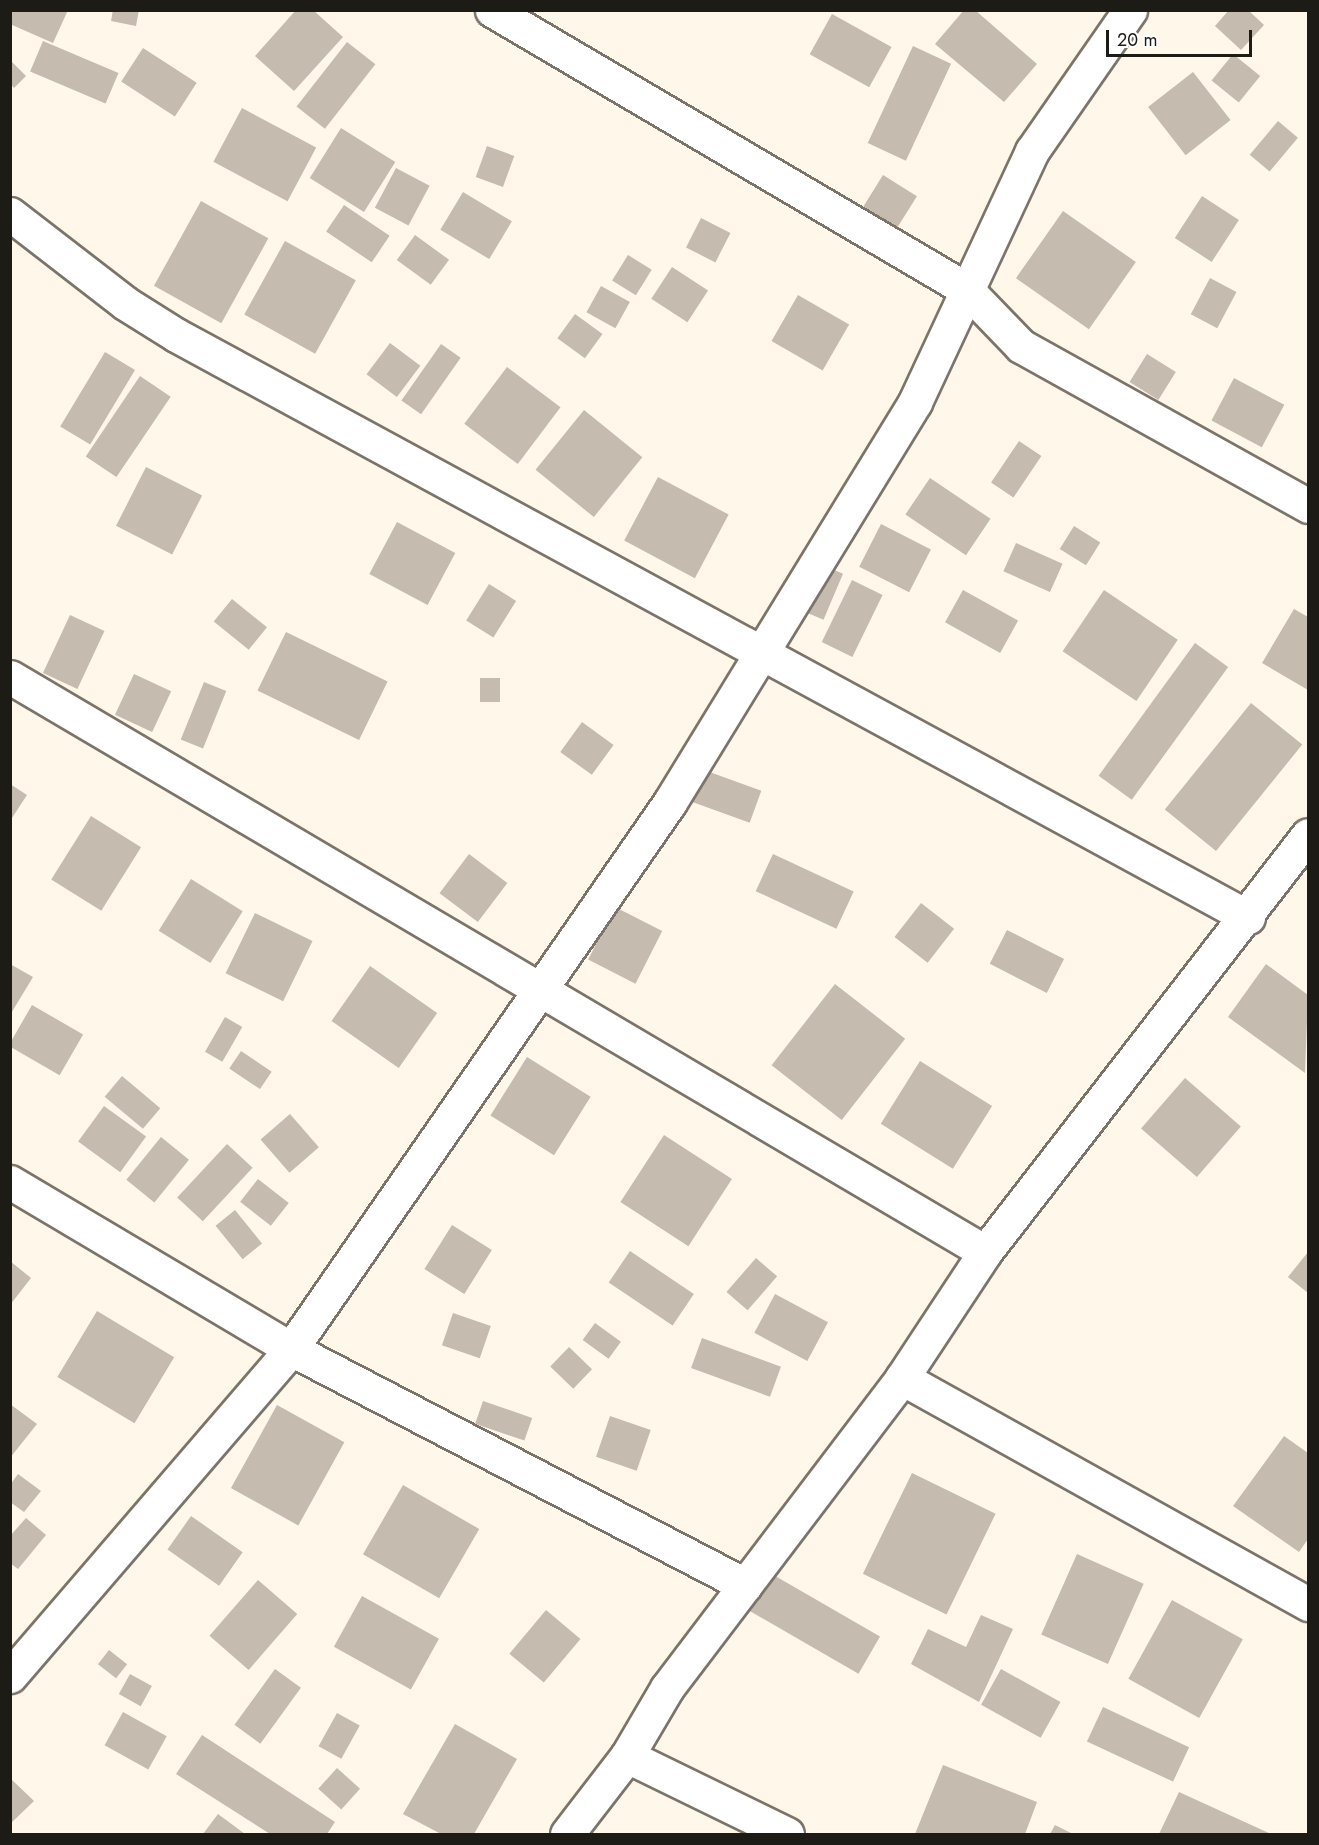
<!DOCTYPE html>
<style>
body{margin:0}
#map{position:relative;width:1319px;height:1845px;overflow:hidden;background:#fff7e9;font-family:Jost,sans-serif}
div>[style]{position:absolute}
.building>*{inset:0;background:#c5bbaf;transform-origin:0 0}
.roads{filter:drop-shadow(2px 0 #7c7468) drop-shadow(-2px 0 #7c7468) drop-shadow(0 2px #7c7468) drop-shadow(0 -2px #7c7468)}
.minor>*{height:33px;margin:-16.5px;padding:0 16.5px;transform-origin:16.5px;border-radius:16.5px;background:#fff}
span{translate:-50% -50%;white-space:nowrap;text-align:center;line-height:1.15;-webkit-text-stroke:4.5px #fff;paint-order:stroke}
.frame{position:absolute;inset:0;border:12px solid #1d1b16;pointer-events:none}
.scale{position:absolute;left:1106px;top:30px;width:146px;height:27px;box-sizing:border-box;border:3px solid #1d1b16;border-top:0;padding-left:8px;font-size:18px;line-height:21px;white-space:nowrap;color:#1d1b16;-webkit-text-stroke:4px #fff;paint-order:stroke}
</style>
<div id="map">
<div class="building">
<div style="clip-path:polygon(10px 10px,68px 10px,53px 43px,10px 24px)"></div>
<div style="clip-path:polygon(113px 10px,139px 10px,136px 26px,111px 21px)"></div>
<div style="clip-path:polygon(296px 10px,313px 10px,343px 37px,294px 91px,255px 56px)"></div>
<div style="clip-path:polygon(964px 10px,975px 10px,1037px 64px,1004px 102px,935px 44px)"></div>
<div style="clip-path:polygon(1229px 10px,1248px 10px,1264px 25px,1241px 50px,1215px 26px)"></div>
<div style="left:832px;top:14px;width:68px;height:46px;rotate:29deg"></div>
<div style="left:43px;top:41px;width:82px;height:33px;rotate:23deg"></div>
<div style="left:347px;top:42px;width:36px;height:82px;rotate:38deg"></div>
<div style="left:913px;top:46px;width:42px;height:107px;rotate:25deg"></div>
<div style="left:143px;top:48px;width:64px;height:40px;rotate:33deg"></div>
<div style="left:1233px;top:54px;width:35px;height:34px;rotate:39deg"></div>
<div style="clip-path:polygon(10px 60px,26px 76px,14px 88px,10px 83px)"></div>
<div style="left:1193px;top:72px;width:61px;height:57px;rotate:52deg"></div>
<div style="left:242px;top:108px;width:84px;height:61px;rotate:28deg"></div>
<div style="left:1278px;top:121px;width:26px;height:44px;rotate:40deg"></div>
<div style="left:341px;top:128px;width:64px;height:59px;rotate:32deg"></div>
<div style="left:487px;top:146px;width:29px;height:33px;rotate:20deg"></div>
<div style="left:396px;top:168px;width:38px;height:45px;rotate:28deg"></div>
<div style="left:883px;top:175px;width:40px;height:37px;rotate:32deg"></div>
<div style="left:463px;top:192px;width:57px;height:44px;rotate:31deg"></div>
<div style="left:1202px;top:196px;width:44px;height:50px;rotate:33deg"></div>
<div style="left:201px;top:201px;width:77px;height:97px;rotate:29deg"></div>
<div style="left:344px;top:205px;width:55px;height:32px;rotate:34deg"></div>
<div style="left:1063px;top:211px;width:89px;height:82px;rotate:35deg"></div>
<div style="left:701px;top:218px;width:33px;height:33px;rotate:27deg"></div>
<div style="left:415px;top:235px;width:42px;height:31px;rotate:36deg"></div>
<div style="left:285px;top:241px;width:81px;height:84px;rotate:29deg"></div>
<div style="left:628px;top:255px;width:28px;height:30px;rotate:32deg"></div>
<div style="left:672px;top:267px;width:43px;height:38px;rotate:33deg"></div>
<div style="left:1210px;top:278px;width:30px;height:41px;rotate:28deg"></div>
<div style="left:601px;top:286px;width:33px;height:30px;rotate:29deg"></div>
<div style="left:798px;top:295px;width:59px;height:53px;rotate:30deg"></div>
<div style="left:575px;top:314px;width:34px;height:30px;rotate:36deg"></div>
<div style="left:390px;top:343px;width:38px;height:39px;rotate:37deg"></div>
<div style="left:441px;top:344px;width:24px;height:69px;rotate:35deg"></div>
<div style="left:105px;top:352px;width:35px;height:87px;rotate:31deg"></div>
<div style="left:1147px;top:354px;width:34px;height:33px;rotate:32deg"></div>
<div style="left:507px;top:367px;width:67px;height:71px;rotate:37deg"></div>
<div style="left:140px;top:376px;width:37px;height:97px;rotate:34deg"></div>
<div style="left:1234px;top:378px;width:57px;height:48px;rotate:28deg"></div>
<div style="left:584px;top:410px;width:75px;height:77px;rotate:39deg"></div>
<div style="left:1019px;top:441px;width:27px;height:50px;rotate:34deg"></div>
<div style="left:146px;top:467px;width:63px;height:66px;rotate:27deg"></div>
<div style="left:658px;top:477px;width:80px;height:72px;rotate:28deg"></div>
<div style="left:930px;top:478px;width:73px;height:44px;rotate:34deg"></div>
<div style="left:397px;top:522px;width:66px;height:59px;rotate:28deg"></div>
<div style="left:881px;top:524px;width:56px;height:48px;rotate:27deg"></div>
<div style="left:1074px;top:526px;width:31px;height:27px;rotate:32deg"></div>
<div style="left:1016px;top:543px;width:51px;height:31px;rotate:24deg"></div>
<div style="left:820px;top:564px;width:25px;height:50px;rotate:23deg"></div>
<div style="left:852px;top:580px;width:34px;height:69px;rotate:26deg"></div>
<div style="left:489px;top:584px;width:32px;height:43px;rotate:32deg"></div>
<div style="left:963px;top:590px;width:63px;height:37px;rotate:29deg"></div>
<div style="left:1104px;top:590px;width:89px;height:74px;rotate:34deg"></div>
<div style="left:232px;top:599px;width:45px;height:29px;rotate:39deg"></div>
<div style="clip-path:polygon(1294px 609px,1308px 617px,1308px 690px,1262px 663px)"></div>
<div style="left:70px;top:615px;width:38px;height:64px;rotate:25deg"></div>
<div style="left:286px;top:632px;width:113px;height:65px;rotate:26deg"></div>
<div style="left:1195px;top:643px;width:41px;height:164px;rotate:36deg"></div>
<div style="left:134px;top:674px;width:41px;height:45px;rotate:25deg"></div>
<div style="left:480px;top:678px;width:20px;height:24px"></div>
<div style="left:204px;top:682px;width:24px;height:62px;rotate:22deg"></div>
<div style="left:1251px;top:703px;width:66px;height:137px;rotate:39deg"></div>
<div style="left:582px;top:722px;width:39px;height:37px;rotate:36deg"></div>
<div style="left:704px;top:770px;width:61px;height:34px;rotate:20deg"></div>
<div style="clip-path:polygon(10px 784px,27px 795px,10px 821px)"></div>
<div style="left:91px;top:816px;width:59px;height:75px;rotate:32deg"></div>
<div style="left:469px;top:854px;width:48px;height:49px;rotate:37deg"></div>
<div style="left:773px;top:854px;width:89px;height:41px;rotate:25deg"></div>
<div style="left:191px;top:879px;width:61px;height:61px;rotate:32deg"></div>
<div style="left:921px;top:903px;width:42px;height:43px;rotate:38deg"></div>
<div style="left:615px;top:907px;width:53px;height:59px;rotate:27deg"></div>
<div style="left:255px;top:913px;width:64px;height:67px;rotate:26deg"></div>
<div style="left:1007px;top:930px;width:64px;height:38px;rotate:27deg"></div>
<div style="clip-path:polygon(10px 964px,33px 977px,10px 1015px)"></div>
<div style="clip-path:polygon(1266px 964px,1308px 995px,1305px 1073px,1228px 1017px)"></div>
<div style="left:370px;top:966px;width:82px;height:67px;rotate:35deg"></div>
<div style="left:835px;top:984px;width:89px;height:103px;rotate:38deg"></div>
<div style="left:32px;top:1005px;width:59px;height:47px;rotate:30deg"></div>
<div style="left:225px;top:1017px;width:20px;height:40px;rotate:30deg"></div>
<div style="left:241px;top:1051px;width:37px;height:21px;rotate:34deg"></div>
<div style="left:527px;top:1057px;width:75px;height:69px;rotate:32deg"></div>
<div style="left:920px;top:1061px;width:85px;height:74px;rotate:32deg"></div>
<div style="left:122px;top:1076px;width:50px;height:27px;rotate:40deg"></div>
<div style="left:1185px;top:1078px;width:74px;height:67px;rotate:41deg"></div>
<div style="left:104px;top:1106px;width:52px;height:44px;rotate:36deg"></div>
<div style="left:290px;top:1114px;width:44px;height:39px;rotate:49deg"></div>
<div style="left:664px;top:1135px;width:81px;height:80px;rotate:33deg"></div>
<div style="left:161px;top:1137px;width:36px;height:55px;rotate:39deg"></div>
<div style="left:227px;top:1144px;width:35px;height:73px;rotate:43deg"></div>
<div style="left:258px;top:1179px;width:39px;height:29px;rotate:38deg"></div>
<div style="left:235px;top:1210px;width:43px;height:25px;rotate:51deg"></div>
<div style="left:452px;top:1225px;width:47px;height:52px;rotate:32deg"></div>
<div style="left:630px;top:1251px;width:77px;height:38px;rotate:34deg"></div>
<div style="clip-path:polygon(1308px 1252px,1308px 1293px,1288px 1277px)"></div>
<div style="left:756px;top:1258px;width:28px;height:45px;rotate:41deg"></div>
<div style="clip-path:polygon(10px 1261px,31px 1278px,10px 1305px)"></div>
<div style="left:775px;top:1294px;width:60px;height:44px;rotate:28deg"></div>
<div style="left:97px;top:1311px;width:90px;height:77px;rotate:31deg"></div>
<div style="left:453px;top:1313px;width:40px;height:34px;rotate:19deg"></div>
<div style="left:595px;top:1323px;width:32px;height:21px;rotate:36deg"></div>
<div style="left:702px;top:1338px;width:84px;height:32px;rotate:20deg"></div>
<div style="left:569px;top:1347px;width:32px;height:27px;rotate:44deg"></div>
<div style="left:483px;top:1401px;width:52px;height:24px;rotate:19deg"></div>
<div style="clip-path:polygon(10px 1404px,37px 1424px,10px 1458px)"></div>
<div style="left:277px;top:1405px;width:77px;height:95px;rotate:29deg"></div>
<div style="left:610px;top:1416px;width:43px;height:43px;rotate:19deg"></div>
<div style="clip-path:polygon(1284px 1436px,1308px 1453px,1308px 1539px,1299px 1552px,1233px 1506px)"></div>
<div style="left:912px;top:1473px;width:93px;height:112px;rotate:26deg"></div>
<div style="clip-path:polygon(18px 1474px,41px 1491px,24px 1512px,10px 1502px,10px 1485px)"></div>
<div style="left:403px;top:1485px;width:88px;height:80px;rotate:30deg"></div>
<div style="left:191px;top:1516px;width:63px;height:41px;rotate:35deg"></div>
<div style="clip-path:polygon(26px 1518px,46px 1535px,18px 1569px,10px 1563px,10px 1536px)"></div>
<div style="left:1077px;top:1554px;width:73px;height:88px;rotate:24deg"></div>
<div style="left:770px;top:1573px;width:127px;height:43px;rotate:30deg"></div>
<div style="left:258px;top:1580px;width:52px;height:74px;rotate:41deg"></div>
<div style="left:362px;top:1596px;width:88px;height:58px;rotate:29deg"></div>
<div style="left:1172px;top:1600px;width:81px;height:90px;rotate:29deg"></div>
<div style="left:546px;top:1610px;width:45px;height:57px;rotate:40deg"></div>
<div style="clip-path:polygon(981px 1615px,1013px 1629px,979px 1702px,911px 1664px,928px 1629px,966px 1647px)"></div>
<div style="left:109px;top:1650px;width:23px;height:18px;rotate:38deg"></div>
<div style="left:275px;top:1669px;width:32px;height:69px;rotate:36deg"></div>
<div style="left:1001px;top:1669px;width:68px;height:41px;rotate:29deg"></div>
<div style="left:130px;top:1674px;width:25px;height:23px;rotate:29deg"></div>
<div style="left:1103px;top:1707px;width:95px;height:38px;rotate:25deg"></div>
<div style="left:123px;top:1712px;width:50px;height:38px;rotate:29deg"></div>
<div style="left:337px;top:1713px;width:26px;height:38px;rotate:29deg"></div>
<div style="clip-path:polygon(455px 1724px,517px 1759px,474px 1834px,441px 1834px,403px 1814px)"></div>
<div style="clip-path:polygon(202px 1735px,335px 1822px,327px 1834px,270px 1834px,176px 1774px)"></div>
<div style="clip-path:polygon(943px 1765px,1037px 1802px,1025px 1834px,915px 1834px)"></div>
<div style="left:337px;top:1768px;width:31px;height:28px;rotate:42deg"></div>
<div style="clip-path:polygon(10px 1778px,34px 1801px,10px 1824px)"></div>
<div style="clip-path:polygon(1179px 1792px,1271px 1834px,1159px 1834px)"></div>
<div style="clip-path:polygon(218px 1814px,245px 1834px,203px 1834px)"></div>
<div style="clip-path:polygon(1055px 1825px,1073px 1834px,1050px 1834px)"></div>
</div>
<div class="roads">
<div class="minor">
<div style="left:492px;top:10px;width:550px;rotate:30.48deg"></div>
<div style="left:966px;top:289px;width:79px;rotate:46deg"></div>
<div style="left:1021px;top:346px;width:329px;rotate:29.1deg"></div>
<div style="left:10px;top:214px;width:145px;rotate:37.7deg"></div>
<div style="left:125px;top:303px;width:60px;rotate:32.1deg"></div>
<div style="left:176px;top:335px;width:1220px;rotate:28.5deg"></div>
<div style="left:10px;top:677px;width:1132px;rotate:30.53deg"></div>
<div style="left:10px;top:1182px;width:327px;rotate:30.7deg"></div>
<div style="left:291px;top:1349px;width:512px;rotate:27.47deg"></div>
<div style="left:902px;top:1378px;width:465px;rotate:29.1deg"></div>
<div style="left:10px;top:1676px;width:431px;rotate:-49.3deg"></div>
<div style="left:291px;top:1349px;width:665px;rotate:-55.28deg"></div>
<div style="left:670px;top:802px;width:469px;rotate:-58.5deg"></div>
<div style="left:915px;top:402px;width:277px;rotate:-65deg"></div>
<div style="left:1032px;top:151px;width:172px;rotate:-55.2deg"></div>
<div style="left:627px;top:1756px;width:178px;rotate:26deg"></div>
<div style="left:567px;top:1834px;width:98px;rotate:-52.4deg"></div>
<div style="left:627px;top:1756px;width:79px;rotate:-59.5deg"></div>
<div style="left:667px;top:1688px;width:389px;rotate:-52.8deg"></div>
<div style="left:902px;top:1378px;width:151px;rotate:-56.6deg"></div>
<div style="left:985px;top:1252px;width:527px;rotate:-52.24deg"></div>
</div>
</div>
<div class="frame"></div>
<div class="scale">20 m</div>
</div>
